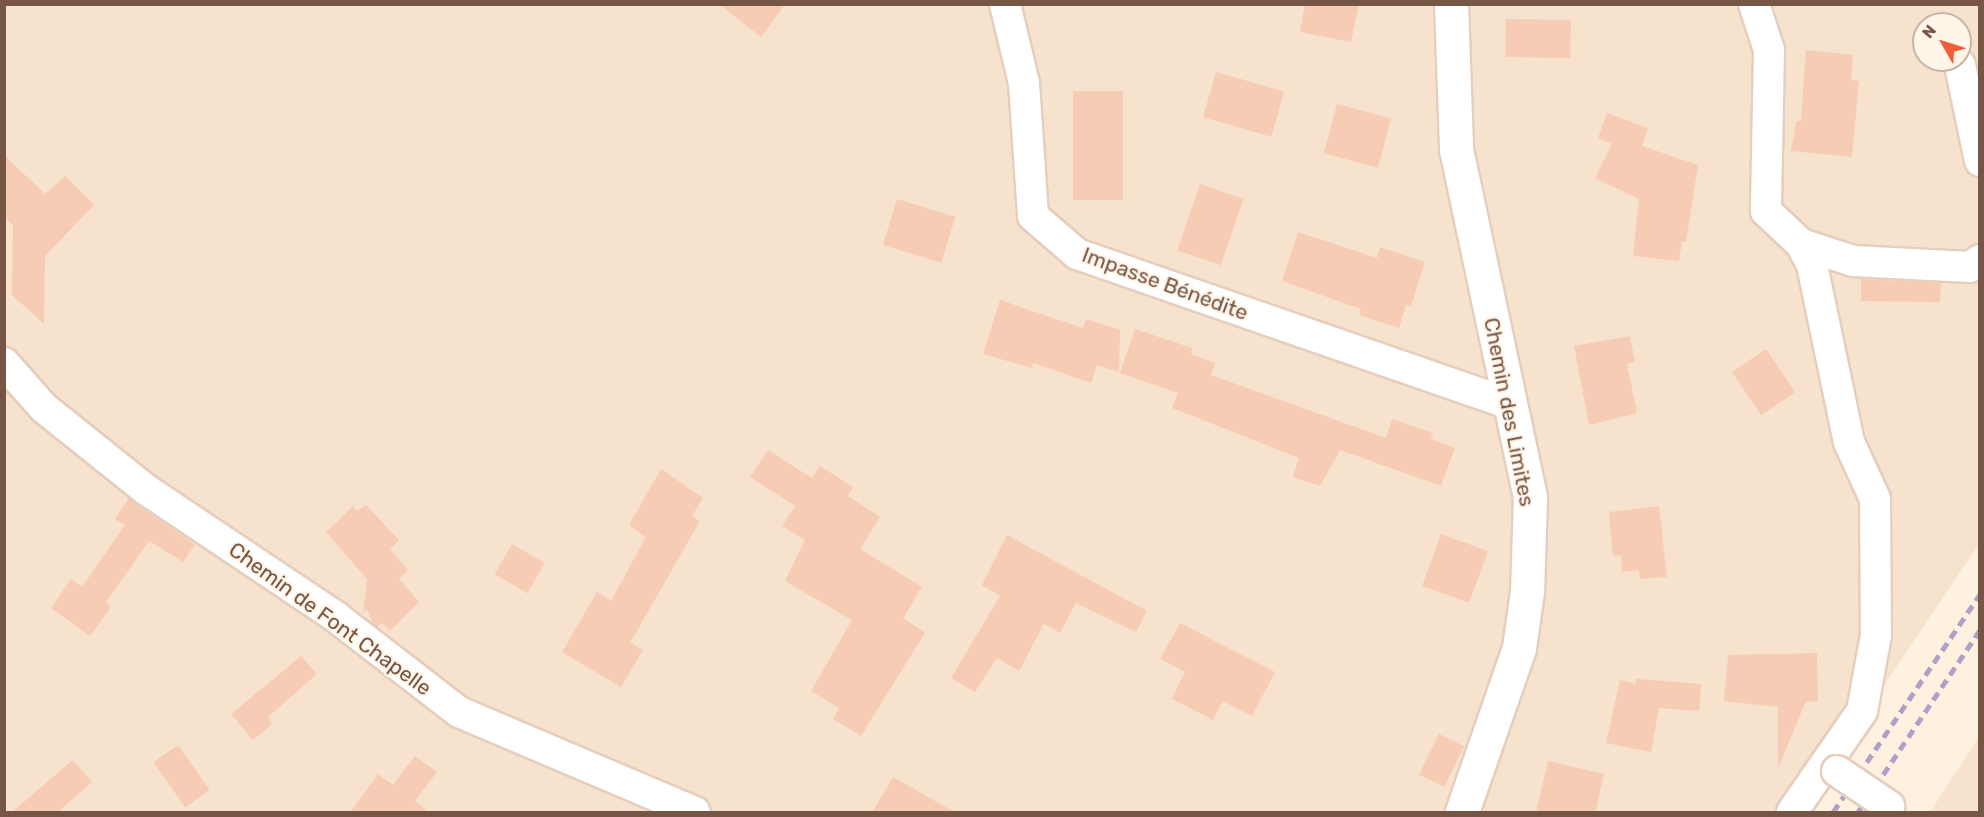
<!DOCTYPE html>
<meta charset="utf-8">
<style>
body{margin:0}
#map{position:relative;width:1984px;height:817px;overflow:hidden;background:#fef1df;font-family:Rubik,sans-serif}
div>[style]{position:absolute}
.residential>*{inset:0;background:#f7e2cd}
.building>*{inset:0;background:#f6ccb4;transform-origin:0 0}
.roads{filter:drop-shadow(2px 0 #e5cebe) drop-shadow(-2px 0 #e5cebe) drop-shadow(0 2px #e5cebe) drop-shadow(0 -2px #e5cebe)}
.minor>*{height:30px;margin:-15px;padding:0 15px;transform-origin:15px;border-radius:15px;background:#fff}
.tertiary>*{height:33px;margin:-16.5px;padding:0 16.5px;transform-origin:16.5px;border-radius:16.5px;background:#fff}
.rail>*{height:4.5px;margin-top:-2.25px;transform-origin:0;background:repeating-linear-gradient(90deg,#b39ec8 0 9px,transparent 0 15px)}
.bridges{filter:drop-shadow(2px 0 #e5cebe) drop-shadow(-2px 0 #e5cebe) drop-shadow(0 2px #e5cebe) drop-shadow(0 -2px #e5cebe)}
.minor-bridge>*{height:30px;margin:-15px;padding:0 15px;transform-origin:15px;border-radius:15px;background:#fff}
span{translate:-50% -50%;white-space:nowrap;text-align:center;line-height:1.15;-webkit-text-stroke:4.5px #fff5e8;paint-order:stroke}
.street-label{font-size:21px;color:#775545}
.frame{position:absolute;inset:0;border:6px solid #775545;pointer-events:none}
.north{position:absolute;left:1912px;top:12px;width:60px;height:60px;box-sizing:border-box;background:#fff5e8;border:2px solid #c9b5a7;border-radius:50%;rotate:309deg;font-size:16px;font-weight:700;line-height:24px;text-align:center;color:#775545}
.north::after{content:'';display:block;margin:auto;width:21px;height:27px;background:#f45b38;clip-path:polygon(50% 0,100% 100%,50% 72%,0 100%)}
</style>
<div id="map">
<div class="residential">
<div style="clip-path:polygon(evenodd,5px 5px,1979px 5px,1979px 544px,1799px 812px,5px 812px,5px 5px,1924px 24px,1960px 24px,1960px 60px,1924px 60px,1924px 24px)"></div>
<div style="clip-path:polygon(1979px 737px,1979px 812px,1930px 812px)"></div>
</div>
<div class="building">
<div style="clip-path:polygon(719px 4px,785px 4px,761px 37px)"></div>
<div style="clip-path:polygon(1305px 4px,1359px 4px,1351px 42px,1300px 32px)"></div>
<div style="left:1506px;top:19px;width:65px;height:38px;rotate:1deg"></div>
<div style="clip-path:polygon(1806px 50px,1853px 55px,1851px 80px,1859px 81px,1852px 157px,1791px 151px,1796px 122px,1801px 120px)"></div>
<div style="left:1216px;top:72px;width:71px;height:47px;rotate:16deg"></div>
<div style="left:1073px;top:91px;width:50px;height:109px"></div>
<div style="left:1337px;top:104px;width:56px;height:51px;rotate:15deg"></div>
<div style="clip-path:polygon(1607px 113px,1648px 128px,1642px 146px,1698px 165px,1686px 242px,1682px 241px,1679px 261px,1633px 256px,1639px 199px,1595px 178px,1612px 144px,1598px 138px)"></div>
<div style="clip-path:polygon(4px 155px,45px 194px,65px 176px,94px 205px,45px 256px,44px 324px,12px 295px,13px 225px,4px 217px)"></div>
<div style="left:1200px;top:184px;width:46px;height:70px;rotate:19deg"></div>
<div style="left:897px;top:199px;width:61px;height:48px;rotate:17deg"></div>
<div style="clip-path:polygon(1298px 232px,1377px 258px,1380px 247px,1425px 262px,1411px 306px,1406px 305px,1399px 328px,1359px 315px,1361px 309px,1282px 281px)"></div>
<div style="clip-path:polygon(1861px 279px,1941px 283px,1940px 302px,1861px 301px)"></div>
<div style="clip-path:polygon(1000px 300px,1083px 328px,1086px 319px,1120px 330px,1119px 372px,1097px 365px,1091px 383px,1033px 363px,1032px 368px,983px 354px)"></div>
<div style="clip-path:polygon(1135px 329px,1192px 348px,1191px 354px,1215px 363px,1211px 375px,1386px 438px,1392px 419px,1433px 433px,1431px 439px,1455px 448px,1441px 486px,1340px 450px,1320px 486px,1293px 477px,1299px 458px,1172px 408px,1178px 393px,1120px 373px)"></div>
<div style="clip-path:polygon(1630px 336px,1635px 362px,1627px 364px,1637px 413px,1589px 425px,1574px 346px)"></div>
<div style="left:1766px;top:349px;width:52px;height:41px;rotate:56deg"></div>
<div style="clip-path:polygon(768px 450px,812px 478px,820px 466px,853px 487px,848px 496px,880px 517px,860px 549px,922px 587px,903px 618px,925px 633px,861px 736px,833px 719px,839px 708px,811px 691px,852px 620px,785px 581px,805px 540px,782px 526px,795px 506px,750px 477px)"></div>
<div style="clip-path:polygon(661px 469px,703px 498px,692px 516px,700px 521px,630px 643px,643px 650px,621px 687px,562px 652px,597px 592px,611px 601px,646px 537px,629px 525px)"></div>
<div style="clip-path:polygon(129px 498px,195px 545px,183px 562px,149px 541px,106px 602px,111px 607px,90px 636px,51px 608px,71px 579px,82px 587px,125px 525px,115px 519px)"></div>
<div style="clip-path:polygon(366px 505px,399px 540px,390px 549px,408px 570px,399px 579px,419px 602px,390px 631px,382px 623px,377px 627px,373px 624px,367px 609px,363px 613px,367px 579px,326px 532px,353px 506px,357px 511px)"></div>
<div style="clip-path:polygon(1659px 506px,1667px 577px,1640px 579px,1639px 570px,1622px 572px,1621px 555px,1613px 556px,1609px 512px)"></div>
<div style="left:1441px;top:534px;width:50px;height:55px;rotate:20deg"></div>
<div style="clip-path:polygon(1007px 535px,1147px 611px,1136px 632px,1076px 603px,1060px 633px,1044px 624px,1019px 671px,997px 658px,975px 692px,951px 678px,1000px 596px,982px 585px)"></div>
<div style="left:512px;top:544px;width:38px;height:35px;rotate:30deg"></div>
<div style="clip-path:polygon(1180px 623px,1275px 672px,1252px 716px,1223px 701px,1213px 720px,1172px 699px,1185px 672px,1160px 659px)"></div>
<div style="clip-path:polygon(1817px 653px,1818px 702px,1806px 701px,1778px 768px,1778px 707px,1724px 701px,1728px 655px)"></div>
<div style="clip-path:polygon(301px 656px,317px 674px,268px 717px,272px 724px,253px 740px,231px 714px)"></div>
<div style="clip-path:polygon(1636px 679px,1701px 684px,1699px 711px,1659px 708px,1651px 752px,1606px 743px,1620px 680px,1636px 684px)"></div>
<div style="left:1439px;top:734px;width:28px;height:45px;rotate:26deg"></div>
<div style="left:178px;top:745px;width:55px;height:30px;rotate:55deg"></div>
<div style="clip-path:polygon(415px 756px,437px 772px,415px 801px,430px 813px,350px 813px,378px 774px,393px 785px)"></div>
<div style="clip-path:polygon(73px 760px,92px 782px,57px 813px,11px 813px)"></div>
<div style="clip-path:polygon(1548px 761px,1604px 774px,1595px 813px,1536px 813px)"></div>
<div style="clip-path:polygon(893px 777px,956px 813px,872px 813px)"></div>
</div>
<div class="roads">
<div class="minor">
<div style="left:1005px;top:4px;width:81px;rotate:76.5deg"></div>
<div style="left:1024px;top:83px;width:133px;rotate:86.1deg"></div>
<div style="left:1033px;top:216px;width:58px;rotate:40.8deg"></div>
<div style="left:1077px;top:254px;width:458px;rotate:19.1deg"></div>
<div style="left:1754px;top:4px;width:48px;rotate:71.9deg"></div>
<div style="left:1769px;top:50px;width:161px;rotate:91.1deg"></div>
<div style="left:1766px;top:211px;width:48px;rotate:43.3deg"></div>
<div style="left:1801px;top:244px;width:24px;rotate:62deg"></div>
<div style="left:1812px;top:265px;width:181px;rotate:78.2deg"></div>
<div style="left:1849px;top:442px;width:63px;rotate:65.5deg"></div>
<div style="left:1875px;top:499px;width:136px;rotate:89.6deg"></div>
<div style="left:1876px;top:635px;width:77px;rotate:100.4deg"></div>
<div style="left:1862px;top:711px;width:123px;rotate:124.7deg"></div>
<div style="left:1960px;top:65px;width:98px;rotate:78.2deg"></div>
<div style="left:1801px;top:244px;width:55px;rotate:18.1deg"></div>
<div style="left:1853px;top:261px;width:117px;rotate:2.9deg"></div>
<div style="left:1970px;top:267px;width:12px;rotate:-35deg"></div>
<div style="left:4px;top:363px;width:60px;rotate:48.4deg"></div>
<div style="left:44px;top:408px;width:129px;rotate:38.7deg"></div>
<div style="left:145px;top:489px;width:230px;rotate:33.8deg"></div>
<div style="left:336px;top:617px;width:155px;rotate:37.7deg"></div>
<div style="left:459px;top:712px;width:256px;rotate:23deg"></div>
</div>
<div class="tertiary">
<div style="left:1451px;top:4px;width:145px;rotate:88deg"></div>
<div style="left:1456px;top:149px;width:356px;rotate:78deg"></div>
<div style="left:1530px;top:497px;width:94px;rotate:91.8deg"></div>
<div style="left:1527px;top:591px;width:58px;rotate:98deg"></div>
<div style="left:1519px;top:648px;width:174px;rotate:109.2deg"></div>
</div>
</div>
<div class="rail">
<div style="left:1833px;top:812px;width:263px;rotate:-56deg"></div>
<div style="left:1858px;top:812px;width:219px;rotate:-56.2deg"></div>
</div>
<div class="bridges">
<div class="minor-bridge">
<div style="left:1837px;top:771px;width:63px;rotate:33.9deg"></div>
</div>
</div>
<div class="street-label">
<span style="left:1165px;top:284px;rotate:20deg">Impasse Bénédite</span>
<span style="left:1509px;top:412px;rotate:79deg">Chemin des Limites</span>
<span style="left:330px;top:619px;rotate:36deg">Chemin de Font Chapelle</span>
</div>
<div class="frame"></div>
<div class="north">N</div>
</div>
